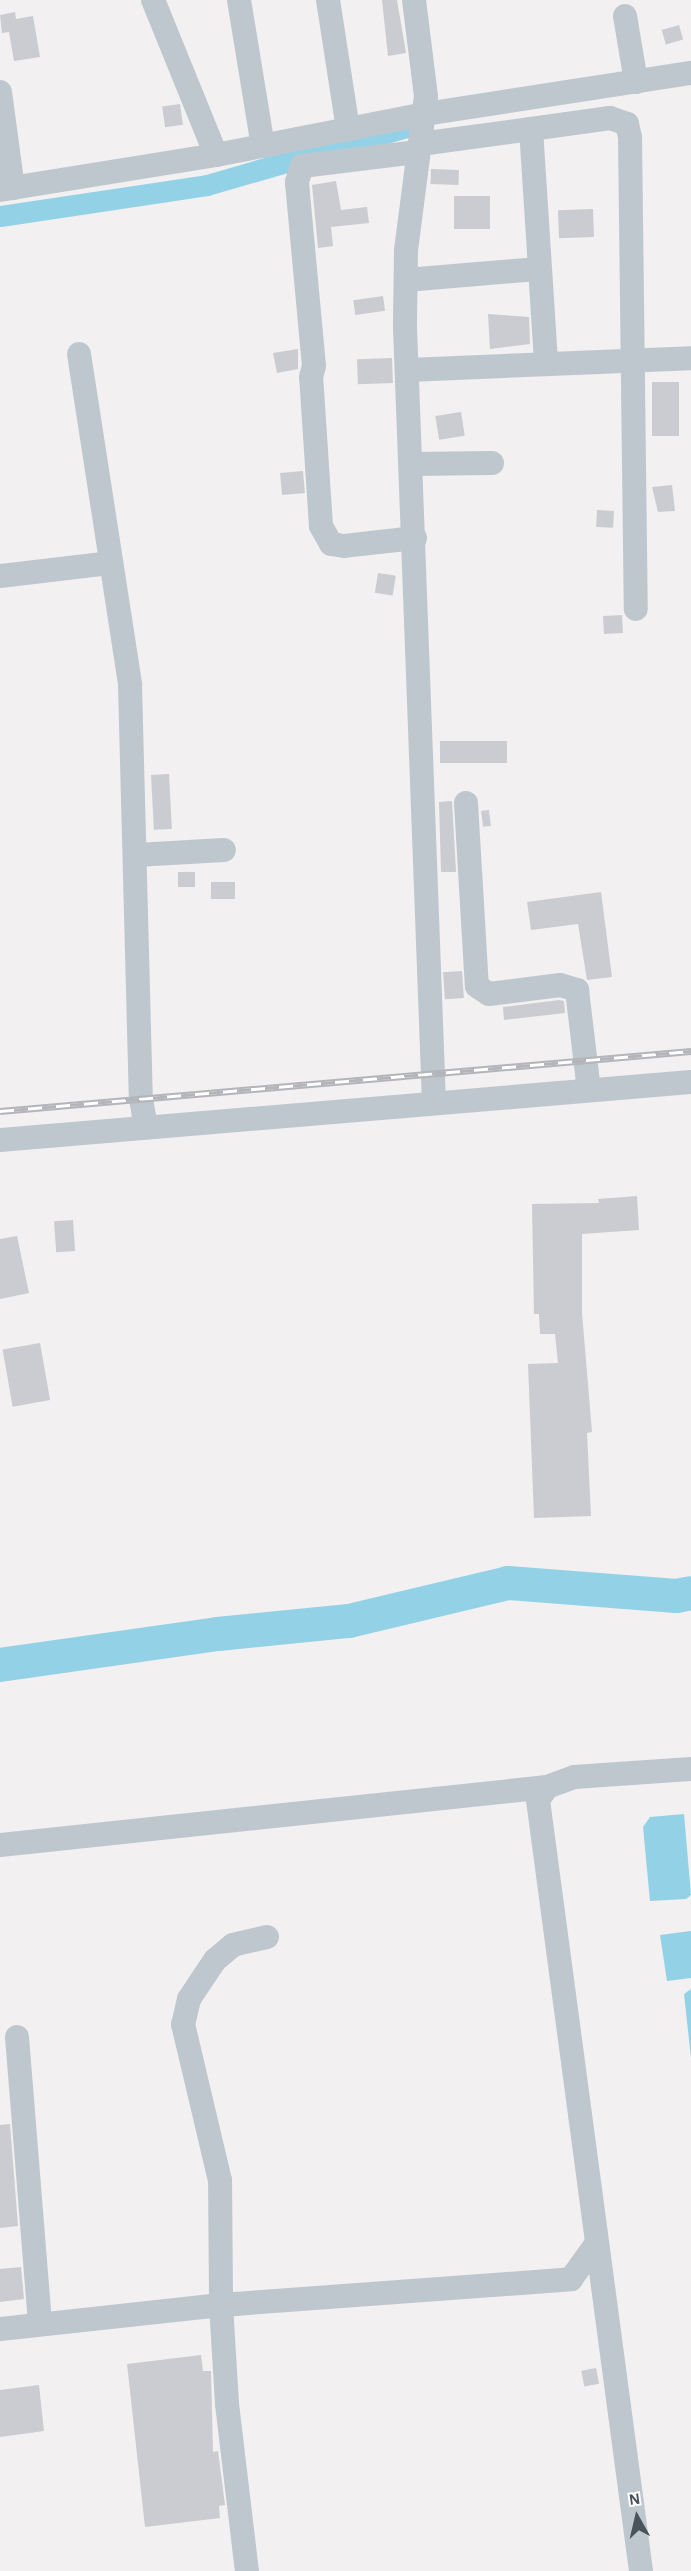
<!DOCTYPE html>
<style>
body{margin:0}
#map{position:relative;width:691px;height:2571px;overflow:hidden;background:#f2f0f0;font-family:"Alegreya Sans",sans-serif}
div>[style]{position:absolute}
.water>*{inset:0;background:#93d1e6}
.canal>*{height:21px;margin:-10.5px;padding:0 10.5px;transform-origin:10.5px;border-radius:10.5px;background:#93d1e6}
.river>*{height:34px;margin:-17px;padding:0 17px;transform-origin:17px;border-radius:17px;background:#93d1e6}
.building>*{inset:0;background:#caccd2;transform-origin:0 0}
.minor>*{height:24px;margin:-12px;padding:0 12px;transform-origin:12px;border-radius:12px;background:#bfc7ce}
.rail>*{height:7px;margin-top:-3.5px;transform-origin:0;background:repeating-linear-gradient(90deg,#fff 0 14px,#b3b5ba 0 28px);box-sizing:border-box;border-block:2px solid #b3b5ba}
span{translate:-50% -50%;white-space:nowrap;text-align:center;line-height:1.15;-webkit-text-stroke:4.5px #fff;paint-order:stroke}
.north{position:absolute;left:607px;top:2487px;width:60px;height:60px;-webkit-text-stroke:4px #fff;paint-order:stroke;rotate:352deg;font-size:16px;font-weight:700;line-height:24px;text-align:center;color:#49535c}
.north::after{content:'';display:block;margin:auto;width:21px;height:27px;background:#49535c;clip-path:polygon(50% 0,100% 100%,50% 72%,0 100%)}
</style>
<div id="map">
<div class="water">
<div style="clip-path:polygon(684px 1814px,691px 1895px,686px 1899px,650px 1901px,643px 1827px,650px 1817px)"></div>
<div style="clip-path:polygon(691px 1931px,691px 1978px,667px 1981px,660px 1935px)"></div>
<div style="clip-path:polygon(691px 1989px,691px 2058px,684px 1994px)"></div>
</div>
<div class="canal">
<div style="left:0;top:216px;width:209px;rotate:-8.5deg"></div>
<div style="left:207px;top:185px;width:207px;rotate:-16.2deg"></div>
</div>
<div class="river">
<div style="left:0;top:1665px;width:220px;rotate:-8.1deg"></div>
<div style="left:218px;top:1634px;width:132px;rotate:-5.7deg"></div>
<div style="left:349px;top:1621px;width:163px;rotate:-13.4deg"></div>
<div style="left:508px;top:1583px;width:169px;rotate:4.4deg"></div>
<div style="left:676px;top:1596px;width:15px;rotate:-11deg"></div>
</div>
<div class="building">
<div style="clip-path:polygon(382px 0,397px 0,406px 53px,388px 56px)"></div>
<div style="clip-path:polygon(15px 12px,16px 19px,33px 16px,40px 57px,14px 61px,9px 32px,2px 33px,0 15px)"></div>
<div style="left:679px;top:25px;width:15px;height:18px;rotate:74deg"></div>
<div style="left:180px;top:104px;width:21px;height:18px;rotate:82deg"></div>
<div style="left:431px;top:169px;width:28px;height:15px;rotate:2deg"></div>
<div style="clip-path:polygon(336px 181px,341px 210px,367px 207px,369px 223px,331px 227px,333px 246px,318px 248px,312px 185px)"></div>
<div style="left:454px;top:196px;width:36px;height:33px"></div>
<div style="left:593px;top:209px;width:28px;height:35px;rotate:88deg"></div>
<div style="left:383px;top:296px;width:15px;height:30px;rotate:82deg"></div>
<div style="clip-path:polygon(488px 314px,529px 317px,530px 344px,490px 349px)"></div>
<div style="clip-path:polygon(298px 349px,298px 369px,277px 373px,273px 353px)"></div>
<div style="left:392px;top:358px;width:25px;height:35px;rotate:88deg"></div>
<div style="left:652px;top:382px;width:27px;height:54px"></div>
<div style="left:461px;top:412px;width:24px;height:26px;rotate:81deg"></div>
<div style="left:303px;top:471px;width:22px;height:23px;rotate:85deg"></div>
<div style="clip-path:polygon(672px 485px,675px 511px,658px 512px,652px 487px)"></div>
<div style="left:597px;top:510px;width:17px;height:17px;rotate:3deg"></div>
<div style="left:378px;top:573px;width:18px;height:20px;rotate:9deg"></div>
<div style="left:622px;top:615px;width:18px;height:19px;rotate:87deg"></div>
<div style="left:507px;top:741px;width:22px;height:67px;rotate:90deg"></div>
<div style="left:169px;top:774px;width:55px;height:18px;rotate:87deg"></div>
<div style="clip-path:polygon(452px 801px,456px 872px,441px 872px,439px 802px)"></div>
<div style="left:489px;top:810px;width:16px;height:8px;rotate:83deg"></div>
<div style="left:178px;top:872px;width:17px;height:15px"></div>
<div style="left:211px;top:882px;width:24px;height:17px"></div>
<div style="clip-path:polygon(601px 892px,612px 977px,587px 980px,578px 924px,531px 930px,527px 902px)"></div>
<div style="left:462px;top:971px;width:27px;height:19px;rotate:86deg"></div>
<div style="clip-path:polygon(559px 1000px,564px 1001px,565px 1013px,504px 1020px,503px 1007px)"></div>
<div style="clip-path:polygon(637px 1196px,639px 1230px,582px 1234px,582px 1313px,592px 1432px,587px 1433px,591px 1516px,534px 1518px,528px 1364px,558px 1363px,555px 1334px,540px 1334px,539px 1314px,534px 1314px,532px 1204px,599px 1203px,598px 1199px)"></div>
<div style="left:73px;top:1220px;width:31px;height:19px;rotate:86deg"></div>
<div style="clip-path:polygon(17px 1236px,29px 1293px,0 1299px,0 1239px)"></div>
<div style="left:40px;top:1343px;width:58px;height:38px;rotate:80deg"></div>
<div style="clip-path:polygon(10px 2124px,18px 2226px,0 2228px,0 2125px)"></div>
<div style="clip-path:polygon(21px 2267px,24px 2299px,0 2302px,0 2269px)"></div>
<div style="clip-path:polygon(201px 2355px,203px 2371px,211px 2371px,213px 2452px,218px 2451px,225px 2505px,219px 2506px,220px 2518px,145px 2527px,127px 2364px)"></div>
<div style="left:596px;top:2368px;width:16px;height:15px;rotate:79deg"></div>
<div style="clip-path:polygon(39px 2385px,44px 2431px,0 2437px,0 2390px)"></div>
</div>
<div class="minor">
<div style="left:239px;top:0;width:148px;rotate:80.7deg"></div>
<div style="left:328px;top:0;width:131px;rotate:81.2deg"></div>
<div style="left:414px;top:0;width:97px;rotate:82.9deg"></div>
<div style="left:426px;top:96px;width:156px;rotate:97.4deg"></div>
<div style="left:406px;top:251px;width:76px;rotate:90.8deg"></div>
<div style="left:405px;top:327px;width:776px;rotate:87.86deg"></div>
<div style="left:625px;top:16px;width:67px;rotate:80.5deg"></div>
<div style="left:0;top:92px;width:97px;rotate:82.3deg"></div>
<div style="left:531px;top:129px;width:80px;rotate:-7.9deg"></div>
<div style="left:610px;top:118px;width:18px;rotate:19deg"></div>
<div style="left:627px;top:124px;width:13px;rotate:77deg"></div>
<div style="left:630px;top:137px;width:472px;rotate:89.3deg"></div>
<div style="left:420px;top:144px;width:112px;rotate:-7.7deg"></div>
<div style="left:531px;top:129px;width:235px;rotate:86.3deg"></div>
<div style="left:216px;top:155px;width:213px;rotate:-11.1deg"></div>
<div style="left:425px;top:114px;width:269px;rotate:-8.8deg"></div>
<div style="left:0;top:190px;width:219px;rotate:-9.2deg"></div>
<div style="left:216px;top:155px;width:167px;rotate:-112.1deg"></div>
<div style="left:406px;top:280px;width:132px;rotate:-4.8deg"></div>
<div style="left:79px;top:354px;width:335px;rotate:81.2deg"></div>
<div style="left:130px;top:685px;width:414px;rotate:88.5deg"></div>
<div style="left:141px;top:1099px;width:27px;rotate:80deg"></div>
<div style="left:408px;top:370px;width:283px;rotate:-2.4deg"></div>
<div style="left:412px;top:464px;width:80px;rotate:-0.7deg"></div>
<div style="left:415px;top:538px;width:71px;rotate:173.6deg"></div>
<div style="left:344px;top:546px;width:13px;rotate:-171deg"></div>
<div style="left:331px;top:544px;width:21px;rotate:-119deg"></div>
<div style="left:321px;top:526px;width:149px;rotate:-93.8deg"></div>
<div style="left:311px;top:377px;width:11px;rotate:-75deg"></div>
<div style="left:314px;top:366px;width:185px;rotate:-95.3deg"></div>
<div style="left:297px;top:182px;width:17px;rotate:-73deg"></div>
<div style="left:302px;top:166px;width:117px;rotate:-6.9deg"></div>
<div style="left:0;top:576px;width:112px;rotate:-6.7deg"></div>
<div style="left:466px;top:803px;width:183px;rotate:86.6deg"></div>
<div style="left:477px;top:986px;width:14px;rotate:34deg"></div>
<div style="left:489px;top:994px;width:72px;rotate:-7.2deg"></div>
<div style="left:560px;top:985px;width:18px;rotate:16deg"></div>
<div style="left:577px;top:990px;width:101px;rotate:83.2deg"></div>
<div style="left:136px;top:855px;width:88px;rotate:-3.3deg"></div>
<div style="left:0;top:1140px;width:693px;rotate:-4.8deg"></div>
<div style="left:0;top:1845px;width:550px;rotate:-6.05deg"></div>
<div style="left:267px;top:1937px;width:35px;rotate:167deg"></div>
<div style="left:233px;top:1945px;width:23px;rotate:140deg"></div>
<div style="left:215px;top:1960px;width:47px;rotate:123.7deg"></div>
<div style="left:189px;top:1999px;width:26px;rotate:103deg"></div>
<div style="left:183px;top:2024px;width:160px;rotate:76.7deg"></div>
<div style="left:220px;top:2180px;width:125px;rotate:89.5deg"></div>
<div style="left:221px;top:2305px;width:351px;rotate:-4.2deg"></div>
<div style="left:571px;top:2279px;width:44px;rotate:-54.2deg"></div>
<div style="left:17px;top:2037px;width:288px;rotate:85.4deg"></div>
<div style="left:236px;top:2304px;width:15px;rotate:176deg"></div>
<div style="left:221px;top:2305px;width:99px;rotate:86.5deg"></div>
<div style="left:227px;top:2404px;width:168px;rotate:83.2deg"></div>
<div style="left:0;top:2329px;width:222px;rotate:-6.2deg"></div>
<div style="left:641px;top:2571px;width:778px;rotate:-97.61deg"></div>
<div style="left:538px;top:1800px;width:16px;rotate:-55deg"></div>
<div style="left:547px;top:1787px;width:29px;rotate:-20deg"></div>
<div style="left:574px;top:1777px;width:117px;rotate:-3.9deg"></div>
</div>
<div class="rail">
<div style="left:0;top:1111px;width:694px;rotate:-4.96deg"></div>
</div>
<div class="north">N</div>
</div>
